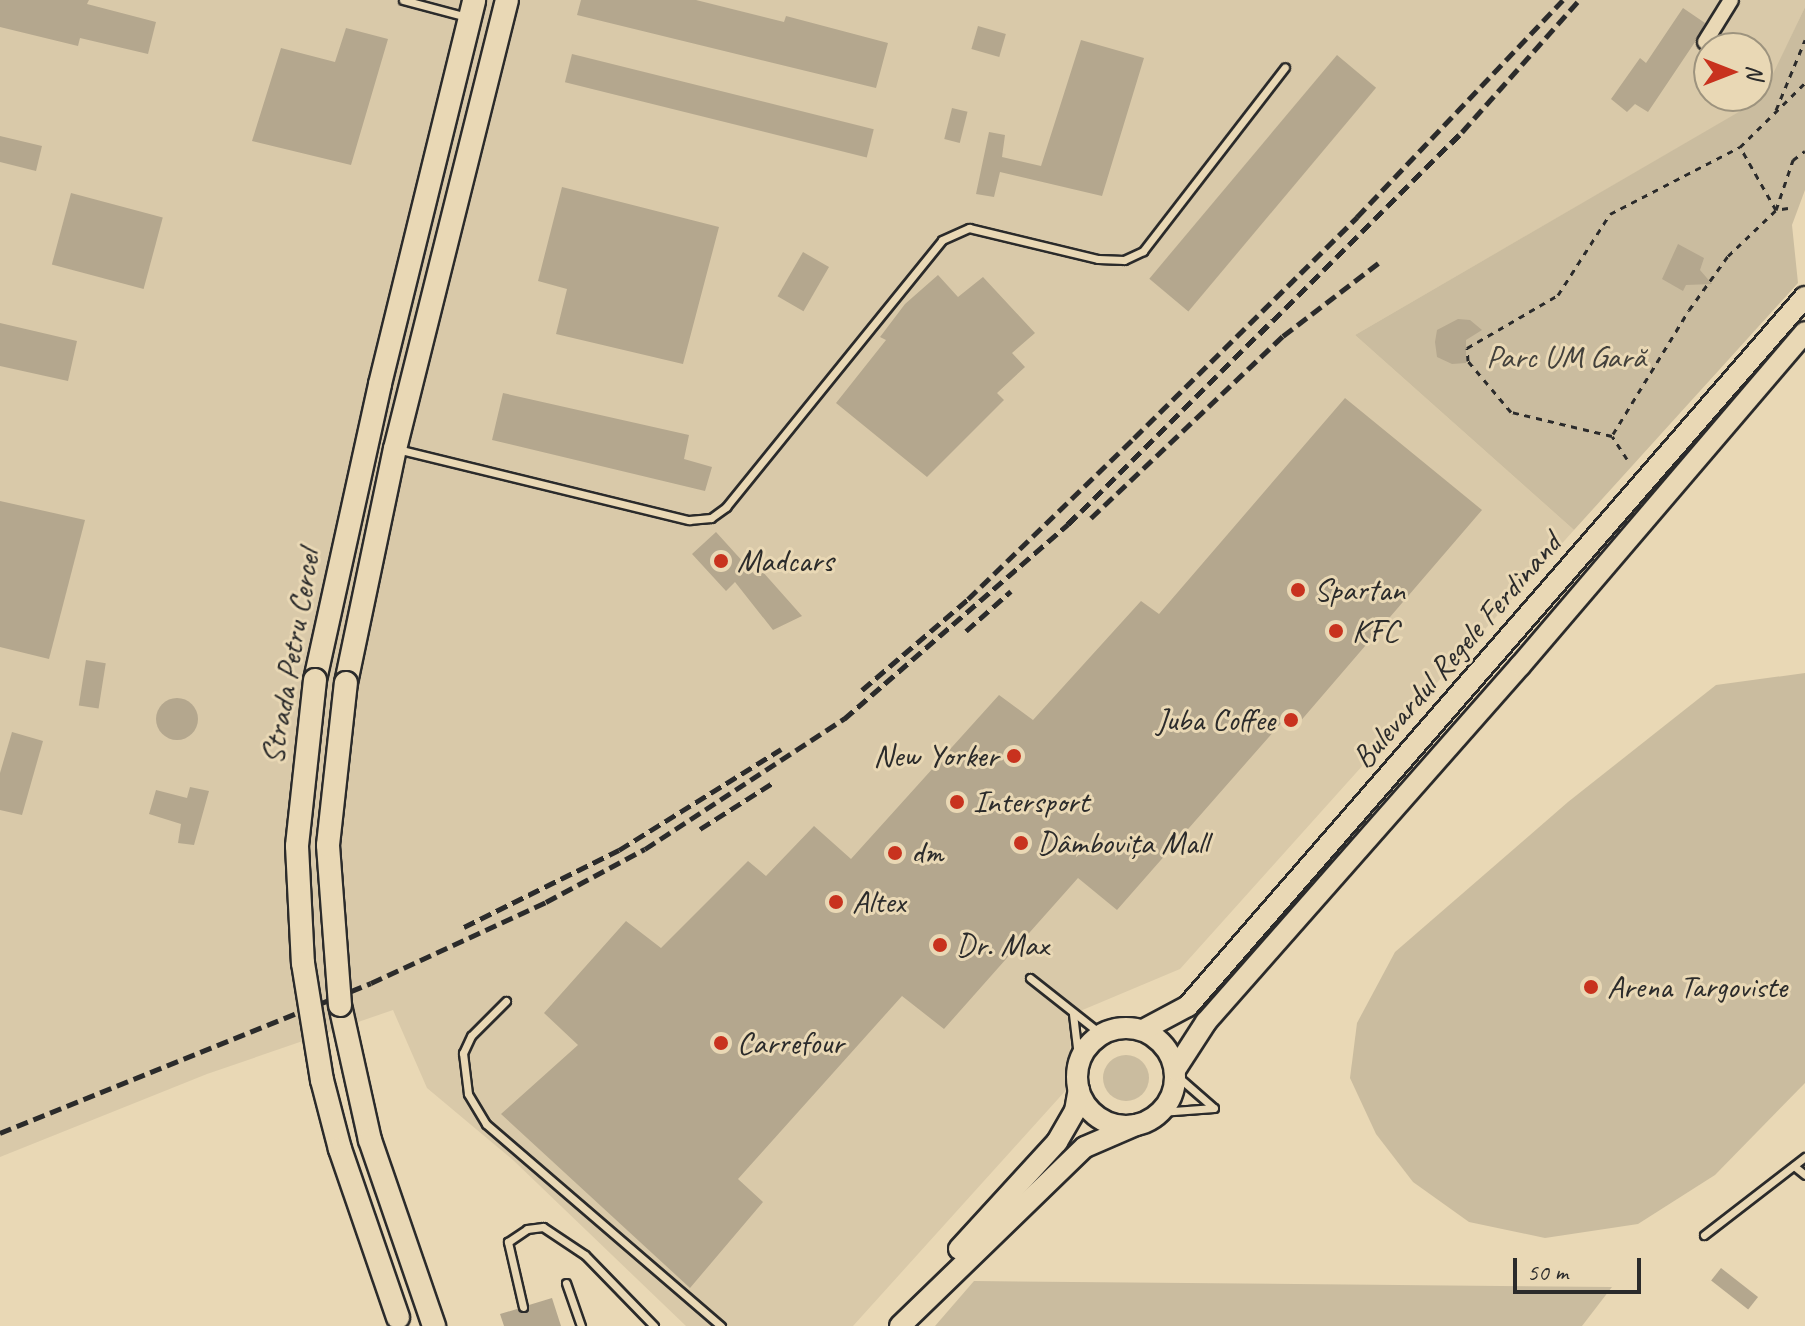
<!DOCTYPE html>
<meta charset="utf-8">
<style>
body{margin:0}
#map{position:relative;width:1805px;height:1326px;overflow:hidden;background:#e9d8b5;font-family:Caveat,sans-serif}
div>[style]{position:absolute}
.built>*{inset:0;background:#d9c9a9}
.green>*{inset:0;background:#cabc9f}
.round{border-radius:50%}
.building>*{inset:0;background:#b4a78e;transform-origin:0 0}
.path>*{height:3px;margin-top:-1.5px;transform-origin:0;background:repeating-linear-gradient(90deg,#2b2b2b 0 6px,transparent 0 12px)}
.roads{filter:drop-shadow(2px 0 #2b2b2b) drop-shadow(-2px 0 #2b2b2b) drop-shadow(0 2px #2b2b2b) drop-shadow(0 -2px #2b2b2b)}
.lane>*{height:7px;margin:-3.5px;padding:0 3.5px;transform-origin:3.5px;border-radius:3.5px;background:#e9d8b5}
.street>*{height:14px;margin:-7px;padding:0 7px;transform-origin:7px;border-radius:7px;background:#e9d8b5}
.secondary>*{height:20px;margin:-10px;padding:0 10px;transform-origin:10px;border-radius:10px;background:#e9d8b5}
.secondary>.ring{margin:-10px;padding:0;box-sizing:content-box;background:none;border:20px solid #e9d8b5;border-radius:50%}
.primary>*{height:22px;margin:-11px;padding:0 11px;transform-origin:11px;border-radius:11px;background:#e9d8b5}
.rail>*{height:5px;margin-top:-2.5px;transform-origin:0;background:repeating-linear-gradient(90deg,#2b2b2b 0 12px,transparent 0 18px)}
.bridges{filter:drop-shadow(2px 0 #2b2b2b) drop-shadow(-2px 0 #2b2b2b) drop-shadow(0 2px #2b2b2b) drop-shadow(0 -2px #2b2b2b)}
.primary-bridge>*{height:22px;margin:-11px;padding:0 11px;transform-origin:11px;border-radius:11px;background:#e9d8b5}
.dots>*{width:22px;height:22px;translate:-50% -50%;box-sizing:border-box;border:4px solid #e9d8b5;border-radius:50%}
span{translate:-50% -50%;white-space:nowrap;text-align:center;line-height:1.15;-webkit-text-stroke:6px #e9d8b5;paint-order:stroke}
.park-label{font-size:32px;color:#43413c}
.poi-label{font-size:32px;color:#2b2b2b}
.left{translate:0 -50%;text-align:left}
.right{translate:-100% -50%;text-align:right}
.street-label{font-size:32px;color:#2b2b2b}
.north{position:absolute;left:1693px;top:32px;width:80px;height:80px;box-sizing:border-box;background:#e9d8b5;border:2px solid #9d937e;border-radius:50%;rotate:90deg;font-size:22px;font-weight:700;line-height:32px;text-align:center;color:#2b2b2b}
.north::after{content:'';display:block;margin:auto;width:28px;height:36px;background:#c8321e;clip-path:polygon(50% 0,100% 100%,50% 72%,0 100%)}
.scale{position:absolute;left:1513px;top:1258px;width:128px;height:36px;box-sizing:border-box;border:4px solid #2b2b2b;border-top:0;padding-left:10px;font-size:24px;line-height:28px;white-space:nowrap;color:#2b2b2b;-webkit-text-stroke:6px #e9d8b5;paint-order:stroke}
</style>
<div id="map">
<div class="built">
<div style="clip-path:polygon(evenodd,0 0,1805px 0,1805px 7px,1762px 99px,1355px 335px,1574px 530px,1180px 969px,1073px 1014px,1067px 1089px,853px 1326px,686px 1326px,513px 1160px,427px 1088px,393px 1010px,207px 1074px,0 1157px,0 0,1709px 48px,1757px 48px,1757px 96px,1709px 96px,1709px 48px)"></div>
</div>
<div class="green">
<div style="clip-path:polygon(1805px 7px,1805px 190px,1792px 225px,1798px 283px,1574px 530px,1355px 335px,1761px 99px)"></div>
<div style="clip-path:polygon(1805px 673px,1805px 1083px,1715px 1175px,1638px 1224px,1545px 1238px,1469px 1222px,1413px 1182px,1376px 1134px,1350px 1078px,1357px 1023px,1395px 952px,1568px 802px,1716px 685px)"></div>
<div class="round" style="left:1103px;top:1055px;width:46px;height:46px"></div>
<div style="clip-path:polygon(974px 1281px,1612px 1287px,1582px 1326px,935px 1326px)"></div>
</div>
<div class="building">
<div style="clip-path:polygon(0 0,89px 0,87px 4px,156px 22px,148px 54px,80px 38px,78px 46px,0 27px)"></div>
<div style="clip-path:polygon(581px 0,696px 0,784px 22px,786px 16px,888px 43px,876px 88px,577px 15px)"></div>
<div style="clip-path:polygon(1683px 8px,1705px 23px,1695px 42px,1648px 112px,1635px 104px,1627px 112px,1611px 99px,1640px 58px,1646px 63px)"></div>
<div style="left:978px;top:26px;width:29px;height:24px;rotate:16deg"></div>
<div style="clip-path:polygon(346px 28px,388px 39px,351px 165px,252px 141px,281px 48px,335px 62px)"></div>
<div style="clip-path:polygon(1081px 40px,1144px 58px,1102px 196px,1000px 172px,994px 197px,976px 194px,989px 132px,1005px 135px,1002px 157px,1041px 166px)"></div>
<div style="left:572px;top:54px;width:311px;height:29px;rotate:14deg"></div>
<div style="left:1337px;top:55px;width:51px;height:292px;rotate:40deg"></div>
<div style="left:952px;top:108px;width:16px;height:32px;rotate:14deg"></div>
<div style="clip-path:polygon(0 136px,42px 146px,36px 171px,0 162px)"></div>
<div style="clip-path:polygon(562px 187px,719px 227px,683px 364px,556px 334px,567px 289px,538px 281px)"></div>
<div style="left:71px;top:193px;width:95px;height:74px;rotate:15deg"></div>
<div style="clip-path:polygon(1678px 244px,1704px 258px,1700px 270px,1712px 284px,1686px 285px,1683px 291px,1662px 279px)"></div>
<div style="left:803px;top:252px;width:30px;height:51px;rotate:30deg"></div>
<div style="clip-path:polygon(938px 275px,958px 297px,983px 277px,1035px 333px,1012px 353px,1025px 367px,997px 393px,1004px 400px,927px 477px,836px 403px,886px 340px,880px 337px,905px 304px)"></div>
<div style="clip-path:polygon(1458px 319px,1470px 320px,1482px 330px,1466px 340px,1466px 363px,1452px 364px,1437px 357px,1435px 342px,1437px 330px)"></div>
<div style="clip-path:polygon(0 323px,77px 341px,68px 381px,0 366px)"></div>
<div style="clip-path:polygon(503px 393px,689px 435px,684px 459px,712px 467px,705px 491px,492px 440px)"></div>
<div style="clip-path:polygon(1345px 398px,1482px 510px,1292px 731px,1282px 722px,1117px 910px,1078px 878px,944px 1029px,902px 996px,738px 1179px,763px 1202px,690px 1288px,501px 1114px,578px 1045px,544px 1013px,626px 921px,661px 948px,748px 861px,766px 876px,814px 826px,851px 859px,999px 695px,1033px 720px,1141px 601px,1159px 614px)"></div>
<div style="clip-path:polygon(0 501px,85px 520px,49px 659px,0 647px)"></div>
<div style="clip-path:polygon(716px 532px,755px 575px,761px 570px,802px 616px,773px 630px,735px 582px,726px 591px,692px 554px)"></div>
<div style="left:86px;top:660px;width:20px;height:46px;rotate:9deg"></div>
<div class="round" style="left:156px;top:698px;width:42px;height:42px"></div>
<div style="clip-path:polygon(12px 732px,43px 741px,22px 815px,0 810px,0 773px)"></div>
<div style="clip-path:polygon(190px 787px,209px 791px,194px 845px,178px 843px,181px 824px,149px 814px,156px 790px,187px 798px)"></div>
<div style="left:1721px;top:1268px;width:47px;height:16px;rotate:38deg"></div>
<div style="clip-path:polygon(552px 1298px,561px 1326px,504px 1326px,500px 1314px,517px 1309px,525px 1313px,529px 1305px)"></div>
</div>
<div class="path">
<div style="left:1776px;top:110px;width:76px;rotate:-67.5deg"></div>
<div style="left:1788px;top:208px;width:12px;rotate:171deg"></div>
<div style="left:1776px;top:210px;width:53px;rotate:-71.2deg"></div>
<div style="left:1793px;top:160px;width:15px;rotate:-37deg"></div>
<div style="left:1613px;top:434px;width:145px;rotate:-58.5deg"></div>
<div style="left:1689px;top:310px;width:67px;rotate:-54.2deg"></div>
<div style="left:1728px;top:256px;width:66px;rotate:-43.8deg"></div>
<div style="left:1776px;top:210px;width:73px;rotate:-119.7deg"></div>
<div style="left:1627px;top:459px;width:27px;rotate:-123deg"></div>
<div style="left:1612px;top:436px;width:104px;rotate:-166.6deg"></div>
<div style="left:1511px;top:412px;width:67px;rotate:-130.1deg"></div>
<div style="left:1468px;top:361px;width:13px;rotate:-94deg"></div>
<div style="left:1467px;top:348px;width:105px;rotate:-30.2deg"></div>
<div style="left:1558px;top:295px;width:96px;rotate:-57.3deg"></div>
<div style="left:1610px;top:214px;width:146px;rotate:-27.3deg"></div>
<div style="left:1740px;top:147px;width:91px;rotate:-44.6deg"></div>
</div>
<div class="roads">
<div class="lane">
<div style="left:403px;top:0;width:66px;rotate:14.9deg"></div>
<div style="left:397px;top:449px;width:301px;rotate:13.7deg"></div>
<div style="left:689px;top:520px;width:22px;rotate:-5deg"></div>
<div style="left:711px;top:518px;width:19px;rotate:-36deg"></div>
<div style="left:726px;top:507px;width:343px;rotate:-51deg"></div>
<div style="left:942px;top:240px;width:30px;rotate:-24deg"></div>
<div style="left:969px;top:228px;width:133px;rotate:13.5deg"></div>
<div style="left:1098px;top:259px;width:26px;rotate:2deg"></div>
<div style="left:1124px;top:260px;width:21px;rotate:-25deg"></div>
<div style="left:1143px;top:251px;width:232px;rotate:-52.3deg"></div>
<div style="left:1030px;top:978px;width:90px;rotate:38.3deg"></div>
<div style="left:506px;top:1001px;width:49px;rotate:135deg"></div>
<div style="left:471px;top:1036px;width:19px;rotate:115deg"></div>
<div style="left:463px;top:1053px;width:41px;rotate:83deg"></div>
<div style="left:468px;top:1094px;width:35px;rotate:59deg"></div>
<div style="left:486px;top:1124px;width:310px;rotate:40.7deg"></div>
<div style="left:1073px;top:1014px;width:50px;rotate:83.2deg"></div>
<div style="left:1176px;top:1075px;width:50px;rotate:41deg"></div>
<div style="left:1160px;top:1112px;width:54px;rotate:-4.2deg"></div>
<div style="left:1794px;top:1166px;width:14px;rotate:39deg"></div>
<div style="left:1704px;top:1235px;width:128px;rotate:-37.7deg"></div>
<div style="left:566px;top:1283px;width:46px;rotate:70.8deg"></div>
<div style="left:523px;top:1307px;width:67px;rotate:-103deg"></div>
<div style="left:508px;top:1242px;width:23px;rotate:-34deg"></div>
<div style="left:527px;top:1229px;width:16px;rotate:-7deg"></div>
<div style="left:543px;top:1227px;width:50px;rotate:33.7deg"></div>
<div style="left:585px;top:1255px;width:99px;rotate:45.8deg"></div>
</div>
<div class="street">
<div style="left:1705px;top:42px;width:49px;rotate:-58.2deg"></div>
</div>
<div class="secondary">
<div class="ring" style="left:1077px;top:1028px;width:78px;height:78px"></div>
<div style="left:1143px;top:1030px;width:51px;rotate:-28.1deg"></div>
<div style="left:1188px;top:1006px;width:940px;rotate:-48.97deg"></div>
<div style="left:1175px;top:1070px;width:57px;rotate:-57.1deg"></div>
<div style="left:1206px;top:1022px;width:475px;rotate:-48.6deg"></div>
<div style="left:1520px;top:666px;width:439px;rotate:-49.5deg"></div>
<div style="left:959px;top:1249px;width:145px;rotate:-47.5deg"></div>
<div style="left:1057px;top:1142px;width:36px;rotate:-60deg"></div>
<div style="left:1075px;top:1111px;width:22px;rotate:-80deg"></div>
<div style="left:900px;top:1326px;width:257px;rotate:-44.1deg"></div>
<div style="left:1085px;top:1147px;width:56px;rotate:-23.3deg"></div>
</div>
<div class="primary">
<div style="left:315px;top:680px;width:303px;rotate:-77.6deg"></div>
<div style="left:380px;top:384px;width:395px;rotate:-76.2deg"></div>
<div style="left:346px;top:683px;width:239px;rotate:-78.2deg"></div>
<div style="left:395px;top:449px;width:463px;rotate:-76deg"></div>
<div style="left:340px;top:1005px;width:138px;rotate:77.5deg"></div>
<div style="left:370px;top:1140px;width:197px;rotate:71deg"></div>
</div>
</div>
<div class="rail">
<div style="left:1091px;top:518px;width:265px;rotate:-43.5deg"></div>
<div style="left:1283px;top:336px;width:123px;rotate:-37.4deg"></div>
<div style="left:966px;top:631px;width:60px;rotate:-41.6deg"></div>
<div style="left:862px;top:690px;width:140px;rotate:-40.6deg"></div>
<div style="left:968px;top:599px;width:231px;rotate:-44.1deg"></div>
<div style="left:1134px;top:438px;width:314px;rotate:-44.7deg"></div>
<div style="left:1357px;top:217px;width:299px;rotate:-46.5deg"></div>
<div style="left:700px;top:829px;width:88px;rotate:-32.4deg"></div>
<div style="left:464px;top:927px;width:173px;rotate:-26.4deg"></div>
<div style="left:619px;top:850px;width:191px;rotate:-31.9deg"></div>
<div style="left:0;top:1133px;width:400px;rotate:-22deg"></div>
<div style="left:371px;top:983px;width:193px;rotate:-24.8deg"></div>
<div style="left:546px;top:902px;width:112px;rotate:-28.2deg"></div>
<div style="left:645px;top:849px;width:238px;rotate:-33.2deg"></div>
<div style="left:844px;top:719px;width:297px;rotate:-41deg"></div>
<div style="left:1068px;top:524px;width:556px;rotate:-44.85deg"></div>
<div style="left:1462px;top:132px;width:176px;rotate:-48.4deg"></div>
</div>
<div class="bridges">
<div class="primary-bridge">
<div style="left:315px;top:680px;width:167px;rotate:96.2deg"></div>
<div style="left:297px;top:846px;width:117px;rotate:87.1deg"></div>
<div style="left:303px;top:963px;width:119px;rotate:80.8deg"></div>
<div style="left:322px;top:1080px;width:71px;rotate:75.4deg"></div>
<div style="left:340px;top:1149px;width:178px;rotate:71deg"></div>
<div style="left:340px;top:1005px;width:160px;rotate:-94.3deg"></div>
<div style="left:328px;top:845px;width:163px;rotate:-83.7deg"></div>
</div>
</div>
<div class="dots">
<div style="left:721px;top:561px;background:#c8321e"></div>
<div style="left:1298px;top:590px;background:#c8321e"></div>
<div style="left:1336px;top:631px;background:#c8321e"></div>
<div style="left:1291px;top:720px;background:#c8321e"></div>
<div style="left:1014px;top:756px;background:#c8321e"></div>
<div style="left:957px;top:802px;background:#c8321e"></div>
<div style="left:1021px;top:843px;background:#c8321e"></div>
<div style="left:895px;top:853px;background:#c8321e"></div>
<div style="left:836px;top:902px;background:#c8321e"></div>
<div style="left:940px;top:945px;background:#c8321e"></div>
<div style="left:1591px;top:987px;background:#c8321e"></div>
<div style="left:721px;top:1043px;background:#c8321e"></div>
</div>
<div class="park-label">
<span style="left:1566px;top:357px">Parc UM Gară</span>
</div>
<div class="poi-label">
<span class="left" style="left:737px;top:561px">Madcars</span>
<span class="left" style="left:1314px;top:590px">Spartan</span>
<span class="left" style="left:1352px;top:631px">KFC</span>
<span class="right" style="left:1275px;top:720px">Juba Coffee</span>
<span class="right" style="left:998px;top:756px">New Yorker</span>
<span class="left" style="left:973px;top:802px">Intersport</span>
<span class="left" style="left:1037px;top:843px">Dâmbovița Mall</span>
<span class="left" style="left:911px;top:853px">dm</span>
<span class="left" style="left:852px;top:902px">Altex</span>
<span class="left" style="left:956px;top:945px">Dr. Max</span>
<span class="left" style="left:1607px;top:987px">Arena Targoviste</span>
<span class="left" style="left:737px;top:1043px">Carrefour</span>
</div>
<div class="street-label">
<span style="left:1457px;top:651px;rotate:-49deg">Bulevardul Regele Ferdinand</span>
<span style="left:291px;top:657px;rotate:-80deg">Strada Petru Cercel</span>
</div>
<div class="north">N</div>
<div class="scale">50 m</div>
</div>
